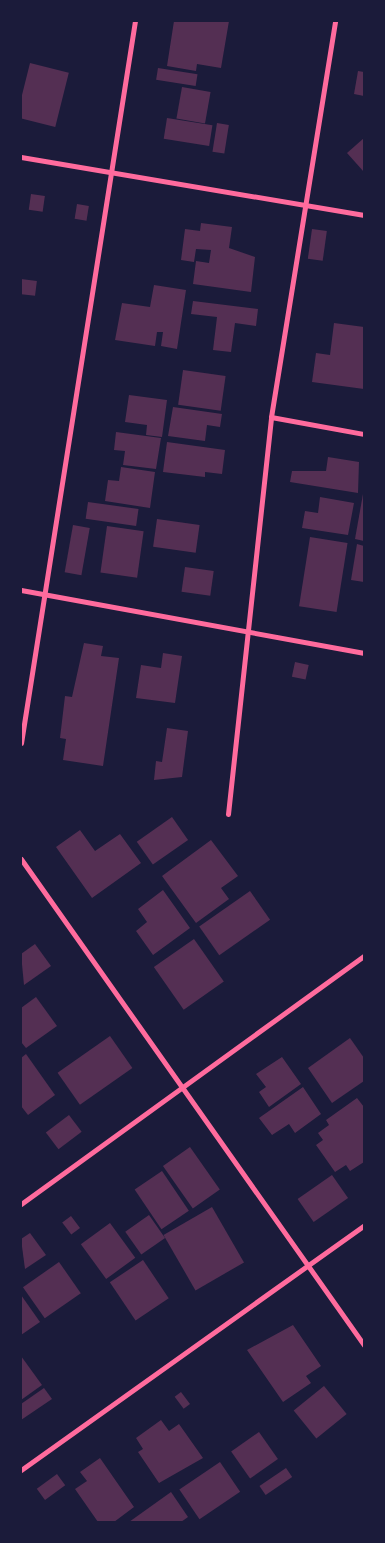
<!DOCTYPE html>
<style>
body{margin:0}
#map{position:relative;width:385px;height:1543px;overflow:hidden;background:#1b1b3a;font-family:Mulish,sans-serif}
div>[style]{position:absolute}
.building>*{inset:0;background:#542f53;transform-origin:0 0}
.minor>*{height:5px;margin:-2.5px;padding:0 2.5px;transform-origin:2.5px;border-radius:2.5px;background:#ff6b9d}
span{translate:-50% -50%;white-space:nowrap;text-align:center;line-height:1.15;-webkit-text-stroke:5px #1b1b3a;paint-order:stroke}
.frame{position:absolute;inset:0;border:22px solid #1b1b3a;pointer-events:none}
</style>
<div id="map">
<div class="building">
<div style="clip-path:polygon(174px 21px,229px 21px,221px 68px,197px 64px,196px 71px,167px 66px)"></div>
<div style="left:30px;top:63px;width:40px;height:56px;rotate:14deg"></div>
<div style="left:158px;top:68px;width:40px;height:12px;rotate:9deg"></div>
<div style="clip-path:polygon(358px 71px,364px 72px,364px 96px,354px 94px)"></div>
<div style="left:182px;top:87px;width:29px;height:32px;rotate:10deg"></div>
<div style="left:167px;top:118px;width:46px;height:21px;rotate:9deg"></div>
<div style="left:217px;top:123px;width:12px;height:29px;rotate:9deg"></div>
<div style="clip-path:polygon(364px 138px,364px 172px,347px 153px)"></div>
<div style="left:31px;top:194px;width:14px;height:16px;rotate:8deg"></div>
<div style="left:77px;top:204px;width:12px;height:15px;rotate:9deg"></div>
<div style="clip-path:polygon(201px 223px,232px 227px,229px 248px,255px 257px,251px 292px,193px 284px,196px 261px,209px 263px,211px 250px,196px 249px,194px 262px,181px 260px,185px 229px,200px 231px)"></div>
<div style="left:312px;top:229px;width:15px;height:30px;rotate:8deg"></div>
<div style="left:21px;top:279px;width:16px;height:15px;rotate:7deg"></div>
<div style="clip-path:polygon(154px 285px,186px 290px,177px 349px,161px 346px,163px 332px,157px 332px,155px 346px,115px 340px,122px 303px,150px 307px)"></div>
<div style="clip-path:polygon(193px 301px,258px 309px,256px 326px,235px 323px,231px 352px,213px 350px,217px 317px,191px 314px)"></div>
<div style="clip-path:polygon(334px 323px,364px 327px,364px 389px,312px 382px,316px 353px,330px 355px)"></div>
<div style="left:183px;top:370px;width:43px;height:35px;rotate:8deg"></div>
<div style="clip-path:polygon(129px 395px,167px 400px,162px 437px,146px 435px,147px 425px,125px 422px)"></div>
<div style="clip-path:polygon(173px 407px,222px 414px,220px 427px,207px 425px,205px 441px,168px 436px)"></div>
<div style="clip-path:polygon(116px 432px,161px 438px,156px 469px,123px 465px,125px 451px,114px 450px)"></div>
<div style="clip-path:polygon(167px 442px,225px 450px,222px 474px,205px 472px,205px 477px,163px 472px)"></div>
<div style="clip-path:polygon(328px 457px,359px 462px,358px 493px,290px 482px,292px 471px,326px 471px)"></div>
<div style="clip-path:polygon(121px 467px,155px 472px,150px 508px,105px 501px,108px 480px,119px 481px)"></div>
<div style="clip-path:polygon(363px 494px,364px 494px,364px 541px,355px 539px)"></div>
<div style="clip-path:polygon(320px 497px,354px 503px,348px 535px,302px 528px,305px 511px,318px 513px)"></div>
<div style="left:88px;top:502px;width:51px;height:17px;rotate:8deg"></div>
<div style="left:157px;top:519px;width:43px;height:28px;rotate:8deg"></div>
<div style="left:73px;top:525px;width:17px;height:48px;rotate:10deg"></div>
<div style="left:107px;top:526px;width:37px;height:47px;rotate:8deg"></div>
<div style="left:310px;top:537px;width:38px;height:70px;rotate:9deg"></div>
<div style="clip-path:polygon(357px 544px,364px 546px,364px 582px,351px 580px)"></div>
<div style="left:185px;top:567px;width:29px;height:25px;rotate:8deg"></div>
<div style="clip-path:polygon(84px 643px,103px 646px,101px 656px,119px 658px,103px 766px,63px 760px,66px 739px,60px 738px,65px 696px,72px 697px)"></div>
<div style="clip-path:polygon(163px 653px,182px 656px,175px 703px,136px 698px,141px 665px,161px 668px)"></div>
<div style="left:295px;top:662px;width:14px;height:15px;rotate:12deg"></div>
<div style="clip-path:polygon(167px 728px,188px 731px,182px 777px,154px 780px,156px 761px,162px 762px)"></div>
<div style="left:172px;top:817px;width:28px;height:43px;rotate:55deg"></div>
<div style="clip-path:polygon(80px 830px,95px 851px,120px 834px,141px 863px,92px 898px,56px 847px)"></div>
<div style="clip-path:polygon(211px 840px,238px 876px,221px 888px,229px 899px,196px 923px,162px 876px)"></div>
<div style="clip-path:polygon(163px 890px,190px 928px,153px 955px,136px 931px,147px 922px,138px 909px)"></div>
<div style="left:250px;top:891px;width:35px;height:62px;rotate:55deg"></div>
<div style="left:194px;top:939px;width:52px;height:49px;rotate:55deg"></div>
<div style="clip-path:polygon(35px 944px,51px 966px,24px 985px,21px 954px)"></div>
<div style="clip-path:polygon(36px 997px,57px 1026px,26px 1048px,21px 1042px,21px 1008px)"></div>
<div style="left:110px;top:1036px;width:39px;height:64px;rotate:55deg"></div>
<div style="clip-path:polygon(350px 1038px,364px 1058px,364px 1081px,332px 1103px,308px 1068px)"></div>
<div style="clip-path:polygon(26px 1054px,55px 1095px,28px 1115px,21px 1106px,21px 1058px)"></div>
<div style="clip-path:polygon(282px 1057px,301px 1084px,269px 1107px,259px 1092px,266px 1087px,256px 1074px)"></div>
<div style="clip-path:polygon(303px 1087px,321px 1114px,295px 1133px,289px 1124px,272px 1135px,259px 1118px)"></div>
<div style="clip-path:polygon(357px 1098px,364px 1107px,364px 1162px,350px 1171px,346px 1165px,335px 1172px,316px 1145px,323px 1140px,318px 1133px,329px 1125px,326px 1120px)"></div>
<div style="left:69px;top:1115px;width:21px;height:29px;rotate:53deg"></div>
<div style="left:190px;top:1147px;width:52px;height:33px;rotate:55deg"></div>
<div style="left:162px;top:1171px;width:48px;height:33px;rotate:56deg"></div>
<div style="left:332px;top:1175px;width:28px;height:42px;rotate:55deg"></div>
<div style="left:212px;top:1207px;width:64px;height:56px;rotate:60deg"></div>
<div style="left:149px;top:1215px;width:28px;height:29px;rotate:55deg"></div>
<div style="left:71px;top:1216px;width:15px;height:11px;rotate:53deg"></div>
<div style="left:110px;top:1223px;width:43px;height:36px;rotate:54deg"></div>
<div style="clip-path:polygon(30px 1233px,46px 1255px,25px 1269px,21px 1239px)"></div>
<div style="left:143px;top:1260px;width:46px;height:40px;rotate:56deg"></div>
<div style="left:59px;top:1262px;width:38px;height:44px;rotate:55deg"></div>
<div style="clip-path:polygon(21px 1295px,40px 1322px,21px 1335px)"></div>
<div style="clip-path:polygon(293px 1325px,321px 1366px,306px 1376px,311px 1383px,283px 1402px,247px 1350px)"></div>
<div style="clip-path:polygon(21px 1356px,42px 1385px,21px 1400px)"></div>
<div style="left:324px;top:1386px;width:36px;height:39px;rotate:51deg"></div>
<div style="clip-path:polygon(44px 1388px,52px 1399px,21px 1420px,21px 1404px)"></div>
<div style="left:181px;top:1392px;width:15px;height:8px;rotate:53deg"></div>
<div style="clip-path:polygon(161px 1420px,169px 1431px,179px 1424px,203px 1458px,159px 1483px,138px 1452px,143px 1449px,136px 1438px)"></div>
<div style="left:259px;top:1432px;width:33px;height:34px;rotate:55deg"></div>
<div style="clip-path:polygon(100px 1458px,134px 1507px,114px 1522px,98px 1522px,75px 1489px,87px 1481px,80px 1472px)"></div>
<div style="left:220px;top:1462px;width:36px;height:49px;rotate:56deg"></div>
<div style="left:286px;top:1468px;width:11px;height:32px;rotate:56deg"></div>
<div style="left:57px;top:1474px;width:14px;height:25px;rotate:54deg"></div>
<div style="clip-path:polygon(171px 1492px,188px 1517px,181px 1522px,129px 1522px)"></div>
</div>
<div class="minor">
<div style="left:21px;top:157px;width:348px;rotate:9.6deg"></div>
<div style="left:271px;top:417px;width:95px;rotate:10.4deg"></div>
<div style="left:21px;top:590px;width:349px;rotate:10.4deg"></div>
<div style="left:21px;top:743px;width:731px;rotate:-81.03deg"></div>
<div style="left:228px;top:814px;width:399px;rotate:-83.8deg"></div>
<div style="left:271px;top:417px;width:401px;rotate:-80.8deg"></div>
<div style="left:21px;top:859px;width:595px;rotate:54.79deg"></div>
<div style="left:21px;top:1204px;width:423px;rotate:-35.9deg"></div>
<div style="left:21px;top:1470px;width:422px;rotate:-35.5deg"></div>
</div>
<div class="frame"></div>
</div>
